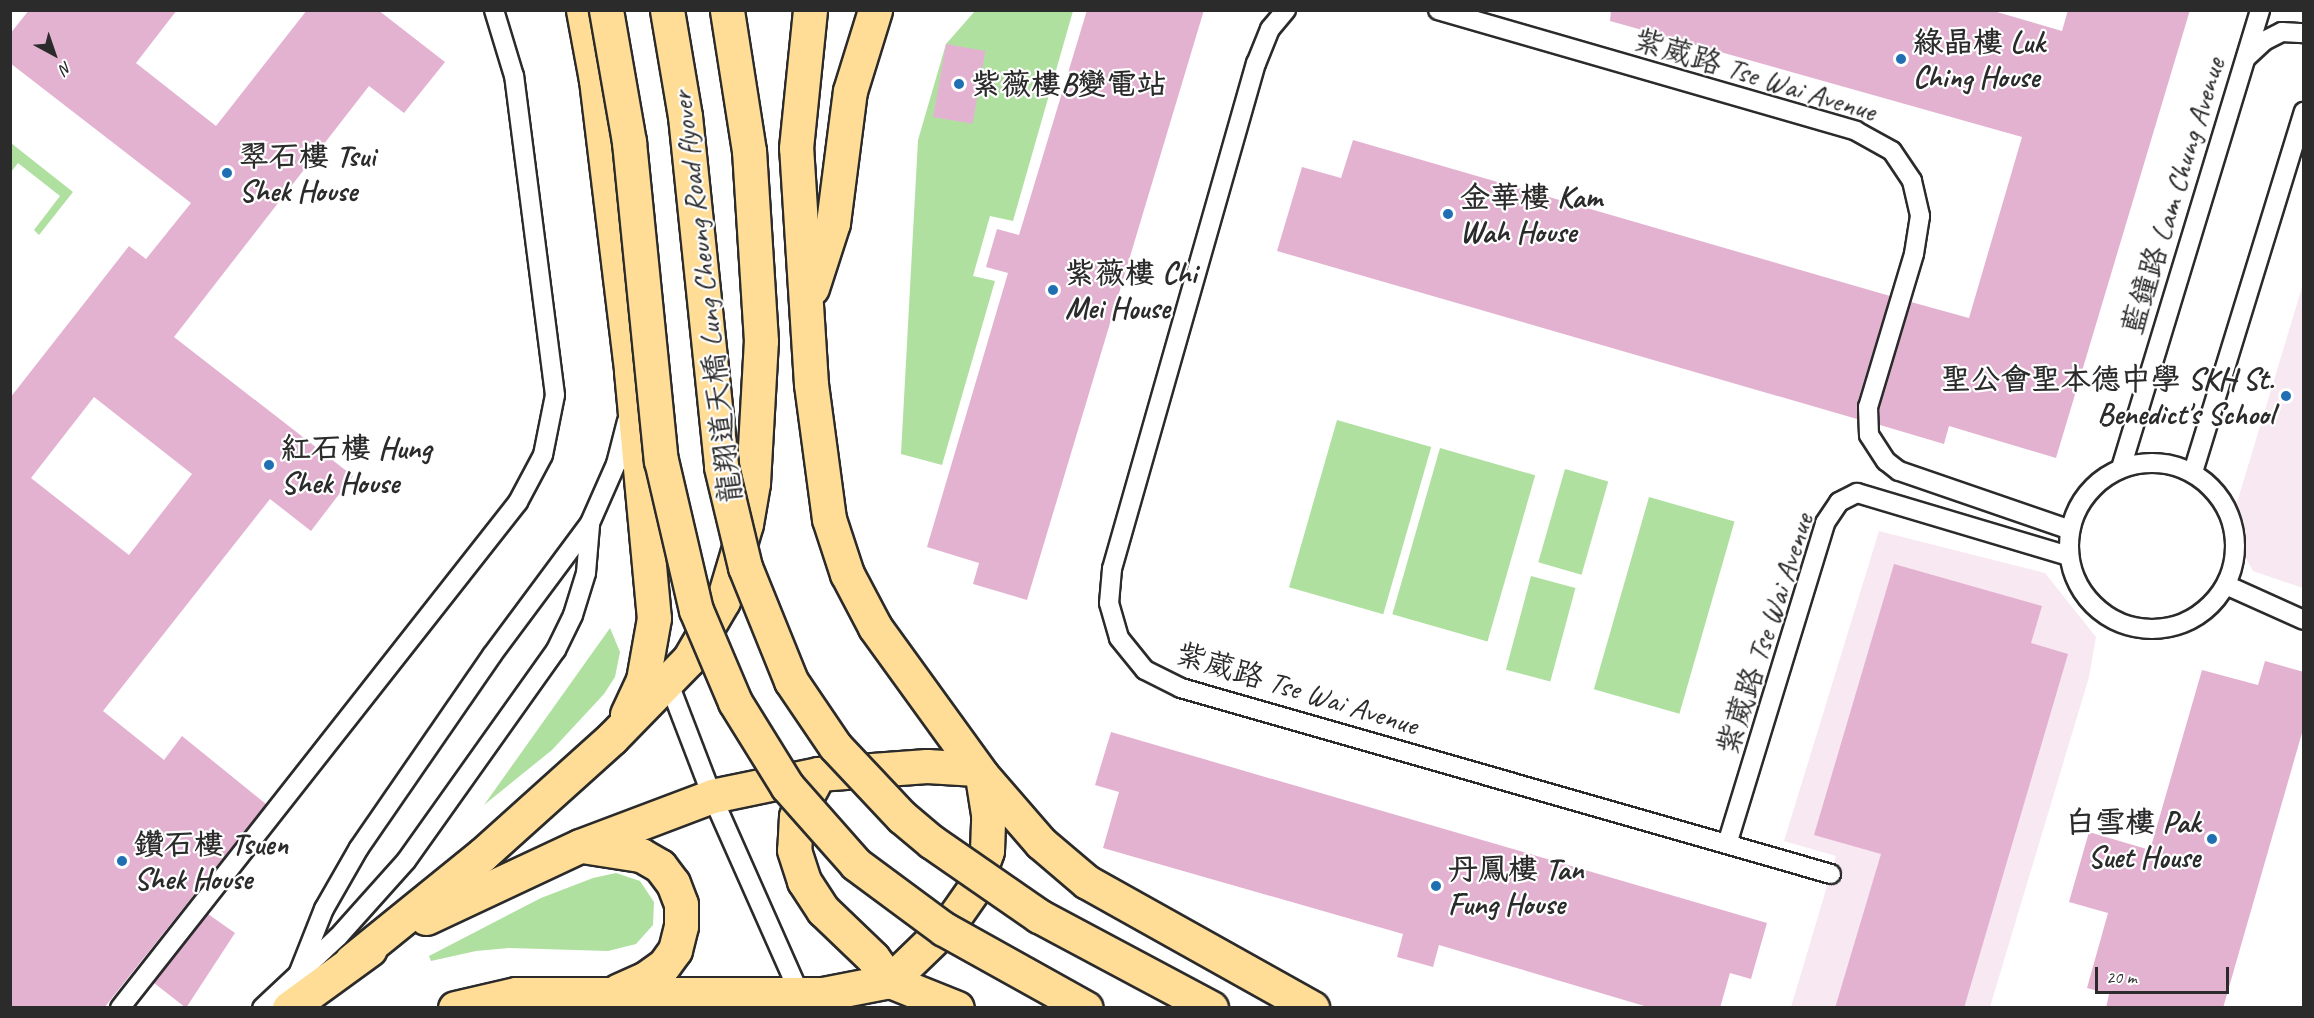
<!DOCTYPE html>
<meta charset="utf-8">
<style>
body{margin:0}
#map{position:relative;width:2314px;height:1018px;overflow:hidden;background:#fff;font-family:Caveat,"LXGW WenKai TC",sans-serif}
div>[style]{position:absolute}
.built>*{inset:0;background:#f7e8f1}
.green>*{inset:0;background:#afe0a0;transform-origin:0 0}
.building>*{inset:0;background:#e4b2d1;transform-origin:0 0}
.roads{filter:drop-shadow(2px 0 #2b2b2b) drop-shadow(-2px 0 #2b2b2b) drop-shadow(0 2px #2b2b2b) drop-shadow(0 -2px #2b2b2b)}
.lane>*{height:18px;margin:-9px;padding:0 9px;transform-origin:9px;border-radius:9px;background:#fff}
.lane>.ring{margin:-9px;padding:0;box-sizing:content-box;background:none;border:18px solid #fff;border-radius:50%}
.primary>*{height:33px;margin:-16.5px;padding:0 16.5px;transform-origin:16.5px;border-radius:16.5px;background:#ffdd96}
.highway>*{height:33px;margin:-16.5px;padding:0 16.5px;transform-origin:16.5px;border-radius:16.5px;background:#ffdd96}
.bridges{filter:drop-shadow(2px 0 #2b2b2b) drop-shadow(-2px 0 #2b2b2b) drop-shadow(0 2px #2b2b2b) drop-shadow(0 -2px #2b2b2b)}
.highway-bridge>*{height:33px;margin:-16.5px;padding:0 16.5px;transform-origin:16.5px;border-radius:16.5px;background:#ffdd96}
.dots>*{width:16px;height:16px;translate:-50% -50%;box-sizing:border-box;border:3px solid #fff;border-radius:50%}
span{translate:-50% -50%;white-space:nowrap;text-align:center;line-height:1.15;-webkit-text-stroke:4.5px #fff;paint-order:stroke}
.poi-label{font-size:30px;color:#2b2b2b;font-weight:700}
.left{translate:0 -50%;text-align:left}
.right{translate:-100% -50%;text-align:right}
.street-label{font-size:30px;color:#2b2b2b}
.frame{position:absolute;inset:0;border:12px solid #2b2b2b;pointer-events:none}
.north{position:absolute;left:24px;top:24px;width:60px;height:60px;-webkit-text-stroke:4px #fff;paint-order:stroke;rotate:140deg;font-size:16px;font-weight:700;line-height:24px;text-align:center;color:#2b2b2b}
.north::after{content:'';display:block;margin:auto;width:21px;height:27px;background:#2b2b2b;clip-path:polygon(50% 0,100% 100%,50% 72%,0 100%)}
.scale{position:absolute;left:2095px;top:967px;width:134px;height:27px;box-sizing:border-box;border:3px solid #2b2b2b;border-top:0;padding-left:8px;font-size:18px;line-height:21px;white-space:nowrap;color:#2b2b2b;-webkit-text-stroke:4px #fff;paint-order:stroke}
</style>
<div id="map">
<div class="built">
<div style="clip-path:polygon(2303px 284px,2303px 588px,2253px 571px,2239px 546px,2235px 509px)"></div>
<div style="clip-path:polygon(1879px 531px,2045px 573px,2096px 637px,2089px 677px,1990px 1007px,1791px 1007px,1836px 856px,1784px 841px)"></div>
</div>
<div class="green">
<div style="clip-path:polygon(975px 11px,1073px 11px,1013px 221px,990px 216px,973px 276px,995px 281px,942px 465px,901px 454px,918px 140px,946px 44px)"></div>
<div style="clip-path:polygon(11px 143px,73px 192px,39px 235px,34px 230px,60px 196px,18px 163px,11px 172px)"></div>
<div style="left:1337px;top:420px;width:98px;height:174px;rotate:16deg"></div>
<div style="left:1440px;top:448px;width:99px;height:173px;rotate:16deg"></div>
<div style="left:1565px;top:469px;width:45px;height:97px;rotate:16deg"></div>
<div style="left:1649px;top:497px;width:89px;height:200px;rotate:16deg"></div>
<div style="left:1531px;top:576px;width:46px;height:97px;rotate:15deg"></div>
<div style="clip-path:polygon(610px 628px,620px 652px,615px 677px,604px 694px,552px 750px,484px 805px)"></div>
<div style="clip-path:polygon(616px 873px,640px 881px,654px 902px,653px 925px,636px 944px,608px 951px,509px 948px,476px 951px,431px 961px,429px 956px,541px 898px,593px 878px)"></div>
</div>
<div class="building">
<div style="clip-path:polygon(evenodd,29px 10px,177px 10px,136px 63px,216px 126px,307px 10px,378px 10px,445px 62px,404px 113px,369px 86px,174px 337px,353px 476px,311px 531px,270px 499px,103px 711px,164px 760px,182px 736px,266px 804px,104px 1008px,10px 1008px,10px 398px,129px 246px,146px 259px,191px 203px,10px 63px,10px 34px,29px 10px,94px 397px,192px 474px,129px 555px,31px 478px,94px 397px)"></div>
<div style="clip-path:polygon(1087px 10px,1204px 10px,1027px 600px,973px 584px,979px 563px,927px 547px,1008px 273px,986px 267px,997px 229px,1019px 235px)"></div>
<div style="clip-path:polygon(1611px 10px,1990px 10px,2062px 31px,2068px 10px,2190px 10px,2056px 458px,1949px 426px,1944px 444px,1880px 425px,1879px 408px,1911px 302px,1969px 318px,2022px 137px,1610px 21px)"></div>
<div style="left:946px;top:44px;width:40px;height:74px;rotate:10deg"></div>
<div style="clip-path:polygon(1353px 140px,1890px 296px,1857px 404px,1857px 419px,1277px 251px,1302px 167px,1341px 178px)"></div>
<div style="clip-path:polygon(1894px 564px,2042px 606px,2031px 643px,2068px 654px,1964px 1008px,1835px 1008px,1881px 854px,1814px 835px)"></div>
<div style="clip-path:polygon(2265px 661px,2304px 672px,2304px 726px,2223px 1008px,2106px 1008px,2109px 994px,2087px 988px,2108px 913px,2069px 902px,2089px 832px,2150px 850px,2202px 670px,2258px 685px)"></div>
<div style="clip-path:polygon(1111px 732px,1767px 923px,1751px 979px,1730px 973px,1720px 1008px,1651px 1008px,1439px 945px,1433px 967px,1397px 957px,1403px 934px,1103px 848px,1119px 792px,1095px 785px)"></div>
<div style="clip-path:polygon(208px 914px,235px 933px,186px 1008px,154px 983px)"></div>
</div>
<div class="roads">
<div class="lane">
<div style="left:1286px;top:10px;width:25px;rotate:130deg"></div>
<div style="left:1270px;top:29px;width:37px;rotate:112deg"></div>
<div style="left:1256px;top:63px;width:526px;rotate:105.89deg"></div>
<div style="left:1112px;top:569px;width:34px;rotate:95deg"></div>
<div style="left:1109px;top:603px;width:36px;rotate:74deg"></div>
<div style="left:1119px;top:638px;width:41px;rotate:50.9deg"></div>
<div style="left:1145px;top:670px;width:40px;rotate:26.6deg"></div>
<div style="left:1181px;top:688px;width:676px;rotate:15.97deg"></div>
<div style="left:1438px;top:10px;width:435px;rotate:16.1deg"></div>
<div style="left:1856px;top:131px;width:41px;rotate:29.1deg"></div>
<div style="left:1892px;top:151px;width:36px;rotate:56deg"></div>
<div style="left:1912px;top:181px;width:36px;rotate:77deg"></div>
<div style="left:1920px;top:216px;width:38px;rotate:99deg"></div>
<div style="left:1914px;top:254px;width:160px;rotate:106.7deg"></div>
<div style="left:1868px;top:407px;width:28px;rotate:88deg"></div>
<div style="left:1869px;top:435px;width:31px;rotate:57deg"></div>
<div style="left:1886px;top:461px;width:16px;rotate:38deg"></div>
<div style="left:1899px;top:471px;width:181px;rotate:19deg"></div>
<div style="left:2246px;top:58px;width:25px;rotate:-43deg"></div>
<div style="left:2264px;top:41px;width:20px;rotate:-27deg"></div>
<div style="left:2282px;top:32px;width:22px;rotate:3deg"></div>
<div class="ring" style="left:2069px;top:463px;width:148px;height:148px"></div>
<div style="left:2121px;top:468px;width:479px;rotate:-73.1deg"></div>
<div style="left:2193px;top:472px;width:377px;rotate:-72.9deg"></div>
<div style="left:2226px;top:585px;width:85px;rotate:24.2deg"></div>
<div style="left:666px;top:676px;width:129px;rotate:69deg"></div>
<div style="left:712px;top:796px;width:222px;rotate:66.1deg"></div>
<div style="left:1728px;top:841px;width:332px;rotate:-73deg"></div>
<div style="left:1825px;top:523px;width:25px;rotate:-56deg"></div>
<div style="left:1839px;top:502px;width:20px;rotate:-27deg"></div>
<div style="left:1857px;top:493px;width:221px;rotate:16.6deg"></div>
<div style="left:299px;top:972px;width:68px;rotate:-68.4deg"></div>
<div style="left:324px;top:909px;width:70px;rotate:-60.2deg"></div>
<div style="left:359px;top:848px;width:234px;rotate:-55.4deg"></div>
<div style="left:492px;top:655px;width:164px;rotate:-53.4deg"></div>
<div style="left:590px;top:523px;width:64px;rotate:-66.2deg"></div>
<div style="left:616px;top:464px;width:44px;rotate:-75.7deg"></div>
<div style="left:120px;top:1008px;width:644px;rotate:-51.81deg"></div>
<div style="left:518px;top:502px;width:53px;rotate:-62deg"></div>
<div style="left:543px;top:455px;width:61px;rotate:-78.7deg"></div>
<div style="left:555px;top:395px;width:322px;rotate:-97.3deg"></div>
<div style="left:514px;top:76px;width:69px;rotate:-106.9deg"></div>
<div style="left:262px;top:1008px;width:104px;rotate:-43.1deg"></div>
<div style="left:338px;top:937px;width:102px;rotate:-48.2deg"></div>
<div style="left:406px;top:861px;width:259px;rotate:-54.6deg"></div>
<div style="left:556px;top:650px;width:39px;rotate:-64deg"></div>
<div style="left:573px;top:615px;width:44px;rotate:-72.8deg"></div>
<div style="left:586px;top:573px;width:48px;rotate:-85.2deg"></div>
</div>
<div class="primary">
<div style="left:583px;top:10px;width:71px;rotate:79.5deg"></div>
<div style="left:596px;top:80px;width:293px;rotate:83.1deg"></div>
<div style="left:631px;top:371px;width:248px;rotate:84.7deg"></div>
<div style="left:654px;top:618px;width:63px;rotate:100.1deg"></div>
<div style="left:643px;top:680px;width:38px;rotate:115deg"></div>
<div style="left:812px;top:288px;width:68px;rotate:-72.1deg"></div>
<div style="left:833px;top:223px;width:133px;rotate:-82.7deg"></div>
<div style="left:850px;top:91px;width:85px;rotate:-72.8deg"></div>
<div style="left:815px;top:781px;width:40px;rotate:118deg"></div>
<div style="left:796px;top:816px;width:34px;rotate:93deg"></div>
<div style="left:794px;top:850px;width:33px;rotate:72deg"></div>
<div style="left:804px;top:881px;width:35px;rotate:57deg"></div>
<div style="left:823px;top:910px;width:69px;rotate:43.8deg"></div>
<div style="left:873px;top:958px;width:29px;rotate:54deg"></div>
<div style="left:582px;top:846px;width:60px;rotate:8.7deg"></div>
<div style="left:641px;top:855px;width:22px;rotate:30deg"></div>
<div style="left:660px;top:866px;width:21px;rotate:53deg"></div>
<div style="left:673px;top:883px;width:22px;rotate:69deg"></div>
<div style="left:681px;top:904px;width:22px;rotate:90deg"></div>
<div style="left:681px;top:926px;width:25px;rotate:104deg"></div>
<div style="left:675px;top:950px;width:19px;rotate:126deg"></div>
<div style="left:664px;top:965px;width:22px;rotate:144deg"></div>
<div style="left:646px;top:978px;width:30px;rotate:156deg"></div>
<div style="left:426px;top:918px;width:170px;rotate:-25.1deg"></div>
<div style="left:580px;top:846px;width:141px;rotate:-20.7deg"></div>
<div style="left:712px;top:796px;width:108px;rotate:-11.7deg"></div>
<div style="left:818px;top:774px;width:109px;rotate:-4.2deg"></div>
<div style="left:927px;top:766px;width:49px;rotate:3.5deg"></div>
<div style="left:351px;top:961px;width:169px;rotate:-39deg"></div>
<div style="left:482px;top:855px;width:175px;rotate:-42deg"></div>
<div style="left:612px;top:738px;width:110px;rotate:-45.7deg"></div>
<div style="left:689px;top:659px;width:67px;rotate:-59.6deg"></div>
<div style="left:723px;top:601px;width:80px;rotate:-73.4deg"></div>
<div style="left:746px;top:524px;width:42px;rotate:-80.3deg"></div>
<div style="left:753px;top:483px;width:142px;rotate:-86.8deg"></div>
<div style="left:761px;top:341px;width:190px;rotate:-93.6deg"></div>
<div style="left:749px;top:151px;width:143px;rotate:-98.9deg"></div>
<div style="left:289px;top:1008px;width:100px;rotate:-36.1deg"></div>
<div style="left:455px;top:1008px;width:63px;rotate:-12.9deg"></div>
<div style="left:516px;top:994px;width:307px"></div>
<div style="left:823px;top:994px;width:68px;rotate:-11deg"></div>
<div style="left:890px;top:981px;width:83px;rotate:-44deg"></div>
<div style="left:950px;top:923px;width:40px;rotate:-55.1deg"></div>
<div style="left:973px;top:890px;width:41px;rotate:-70.3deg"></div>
<div style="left:987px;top:851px;width:37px;rotate:-88deg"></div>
<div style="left:988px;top:814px;width:39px;rotate:-99deg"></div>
<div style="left:982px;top:775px;width:183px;rotate:-125.9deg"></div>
<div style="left:875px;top:627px;width:60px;rotate:-117.8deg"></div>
<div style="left:847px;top:574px;width:58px;rotate:-108.1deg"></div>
<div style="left:829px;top:519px;width:136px;rotate:-97.6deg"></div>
<div style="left:811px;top:384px;width:236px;rotate:-93.6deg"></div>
<div style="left:796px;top:148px;width:139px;rotate:-84.2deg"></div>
</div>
<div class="highway">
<div style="left:982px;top:775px;width:90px;rotate:49.1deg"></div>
<div style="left:1041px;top:843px;width:60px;rotate:40.3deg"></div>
<div style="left:1087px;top:882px;width:258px;rotate:29.2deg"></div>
<div style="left:890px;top:981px;width:72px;rotate:21.9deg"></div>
</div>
</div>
<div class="bridges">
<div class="highway-bridge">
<div style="left:606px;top:10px;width:134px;rotate:80.1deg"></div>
<div style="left:629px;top:142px;width:320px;rotate:84.3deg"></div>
<div style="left:661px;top:460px;width:154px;rotate:76.9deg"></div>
<div style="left:696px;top:610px;width:100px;rotate:67deg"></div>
<div style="left:735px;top:702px;width:99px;rotate:58.2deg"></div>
<div style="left:787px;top:786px;width:104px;rotate:48.5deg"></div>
<div style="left:856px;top:864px;width:109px;rotate:36.5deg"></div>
<div style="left:944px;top:929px;width:162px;rotate:29.1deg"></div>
<div style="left:667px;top:10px;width:108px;rotate:80.4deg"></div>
<div style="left:685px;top:116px;width:353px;rotate:84.1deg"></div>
<div style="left:721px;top:467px;width:103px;rotate:76.5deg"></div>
<div style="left:745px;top:567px;width:123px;rotate:68deg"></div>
<div style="left:791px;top:681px;width:78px;rotate:55.9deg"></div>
<div style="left:835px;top:746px;width:98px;rotate:46.7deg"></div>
<div style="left:902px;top:817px;width:39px;rotate:40deg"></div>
<div style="left:932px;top:842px;width:130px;rotate:34.7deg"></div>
<div style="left:1039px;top:916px;width:195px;rotate:28.1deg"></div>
</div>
</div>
<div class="dots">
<div style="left:1901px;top:59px;background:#1f6fb2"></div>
<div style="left:959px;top:84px;background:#1f6fb2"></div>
<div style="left:227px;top:173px;background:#1f6fb2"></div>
<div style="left:1448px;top:214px;background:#1f6fb2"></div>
<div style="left:1053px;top:290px;background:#1f6fb2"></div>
<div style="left:2286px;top:396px;background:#1f6fb2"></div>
<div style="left:269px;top:465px;background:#1f6fb2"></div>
<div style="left:2212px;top:839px;background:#1f6fb2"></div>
<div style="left:122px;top:861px;background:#1f6fb2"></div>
<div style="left:1436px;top:886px;background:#1f6fb2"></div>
</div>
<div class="poi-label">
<span class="left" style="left:1913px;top:59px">綠晶樓 Luk<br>Ching House</span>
<span class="left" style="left:971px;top:84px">紫薇樓B變電站</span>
<span class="left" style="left:239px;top:173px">翠石樓 Tsui<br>Shek House</span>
<span class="left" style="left:1460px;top:214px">金華樓 Kam<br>Wah House</span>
<span class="left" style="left:1065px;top:290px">紫薇樓 Chi<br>Mei House</span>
<span class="right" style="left:2274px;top:396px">聖公會聖本德中學 SKH St.<br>Benedict's School</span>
<span class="left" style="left:281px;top:465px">紅石樓 Hung<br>Shek House</span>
<span class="right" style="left:2200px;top:839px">白雪樓 Pak<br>Suet House</span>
<span class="left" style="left:134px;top:861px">鑽石樓 Tsuen<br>Shek House</span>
<span class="left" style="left:1448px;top:886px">丹鳳樓 Tan<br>Fung House</span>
</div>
<div class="street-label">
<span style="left:1755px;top:75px;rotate:17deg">紫葳路 Tse Wai Avenue</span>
<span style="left:2173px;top:196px;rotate:-73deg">藍鐘路 Lam Chung Avenue</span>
<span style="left:706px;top:297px;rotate:-97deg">龍翔道天橋 Lung Cheung Road flyover</span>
<span style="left:1765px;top:634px;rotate:-72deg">紫葳路 Tse Wai Avenue</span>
<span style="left:1297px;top:689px;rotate:17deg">紫葳路 Tse Wai Avenue</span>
</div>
<div class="frame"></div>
<div class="north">N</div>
<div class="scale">20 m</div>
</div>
